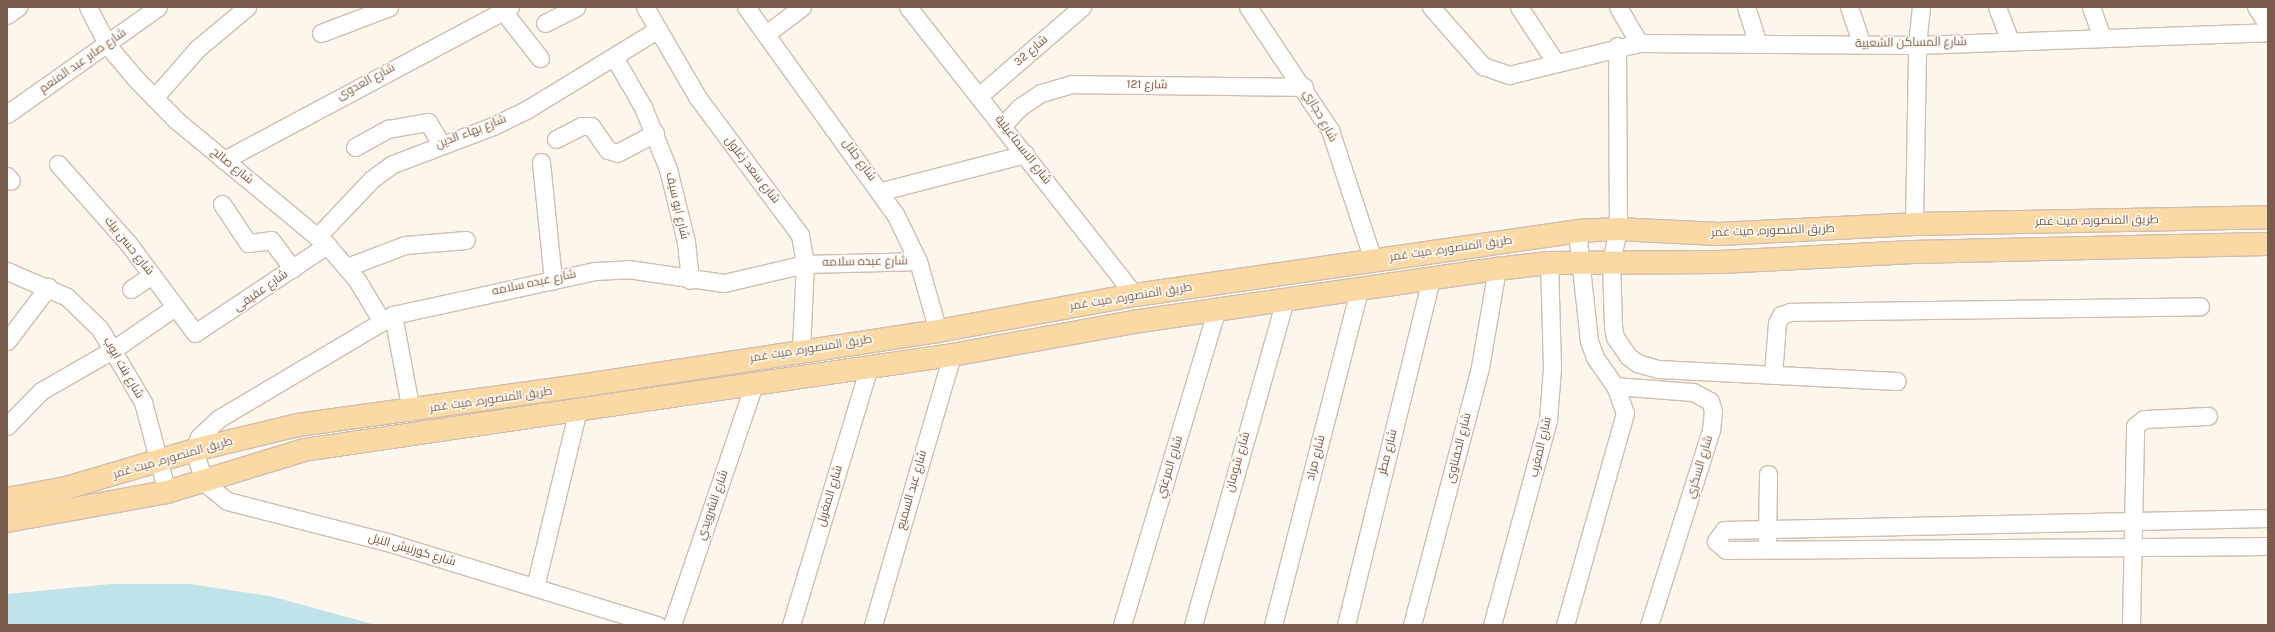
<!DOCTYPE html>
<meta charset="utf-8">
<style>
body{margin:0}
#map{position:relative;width:2275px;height:632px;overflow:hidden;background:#fdf6ec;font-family:Karla,Cairo,sans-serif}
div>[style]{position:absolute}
.water>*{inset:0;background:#bfe3e8}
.roads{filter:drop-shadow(1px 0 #d1beb0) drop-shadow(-1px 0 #d1beb0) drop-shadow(0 1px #d1beb0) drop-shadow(0 -1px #d1beb0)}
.minor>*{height:17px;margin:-8.5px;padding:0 8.5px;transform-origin:8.5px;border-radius:8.5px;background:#fff}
.major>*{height:22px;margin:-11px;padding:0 11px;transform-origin:11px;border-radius:11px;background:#fbd9a5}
span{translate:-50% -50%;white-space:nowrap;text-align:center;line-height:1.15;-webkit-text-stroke:3px #fffaf3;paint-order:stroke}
.street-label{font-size:12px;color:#7a5c4d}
.frame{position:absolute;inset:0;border:8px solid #7a5c4d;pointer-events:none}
</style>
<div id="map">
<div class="water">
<div style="clip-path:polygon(111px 584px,189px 584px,270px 596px,376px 625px,7px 625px,7px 594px)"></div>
</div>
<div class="roads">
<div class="minor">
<div style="left:88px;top:7px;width:44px;rotate:62.9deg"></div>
<div style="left:108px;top:46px;width:42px;rotate:49.8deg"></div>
<div style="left:135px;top:78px;width:59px;rotate:45.7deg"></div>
<div style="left:176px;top:120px;width:196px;rotate:39.6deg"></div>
<div style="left:327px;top:245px;width:46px;rotate:49.4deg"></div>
<div style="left:357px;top:280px;width:47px;rotate:59deg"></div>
<div style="left:645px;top:7px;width:105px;rotate:59.8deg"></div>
<div style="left:698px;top:98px;width:171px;rotate:53.3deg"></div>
<div style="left:800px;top:235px;width:29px;rotate:80deg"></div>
<div style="left:805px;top:264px;width:86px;rotate:92.7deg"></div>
<div style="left:746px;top:7px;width:255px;rotate:54.3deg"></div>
<div style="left:895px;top:214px;width:52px;rotate:63.9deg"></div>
<div style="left:918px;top:261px;width:73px;rotate:74.1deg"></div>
<div style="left:908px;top:7px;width:367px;rotate:51.8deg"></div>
<div style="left:1248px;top:7px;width:148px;rotate:56.3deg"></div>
<div style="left:1330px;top:130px;width:137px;rotate:71.7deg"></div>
<div style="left:1431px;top:7px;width:79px;rotate:48.6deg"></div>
<div style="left:1483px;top:66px;width:28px;rotate:19deg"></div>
<div style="left:1509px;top:75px;width:134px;rotate:-13.8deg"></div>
<div style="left:1639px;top:43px;width:278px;rotate:0.4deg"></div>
<div style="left:1917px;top:45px;width:351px;rotate:-2.1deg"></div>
<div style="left:1519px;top:7px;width:67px;rotate:56.5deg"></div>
<div style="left:1618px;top:7px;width:42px;rotate:59.7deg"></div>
<div style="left:1746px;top:7px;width:39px;rotate:72deg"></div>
<div style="left:1849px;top:7px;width:39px;rotate:71deg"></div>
<div style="left:1997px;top:7px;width:36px;rotate:69deg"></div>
<div style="left:2091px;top:7px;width:33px;rotate:70deg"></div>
<div style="left:2256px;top:7px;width:22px;rotate:56deg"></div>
<div style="left:503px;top:11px;width:60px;rotate:51.8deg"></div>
<div style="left:7px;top:15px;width:14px;rotate:-36deg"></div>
<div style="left:545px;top:23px;width:35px;rotate:-27deg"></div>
<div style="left:321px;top:33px;width:73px;rotate:-20.9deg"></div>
<div style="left:766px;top:34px;width:45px;rotate:-36.9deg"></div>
<div style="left:1617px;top:46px;width:183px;rotate:89.7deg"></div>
<div style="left:1618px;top:229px;width:34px;rotate:102deg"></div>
<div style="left:1611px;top:262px;width:64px;rotate:88.2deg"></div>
<div style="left:1613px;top:326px;width:11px;rotate:80deg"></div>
<div style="left:1615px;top:337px;width:23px;rotate:56deg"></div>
<div style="left:1628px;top:356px;width:11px;rotate:38deg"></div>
<div style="left:1637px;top:363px;width:22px;rotate:16deg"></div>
<div style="left:1658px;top:369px;width:239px;rotate:2.9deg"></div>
<div style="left:614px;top:57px;width:58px;rotate:59.9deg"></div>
<div style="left:643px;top:107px;width:67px;rotate:68deg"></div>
<div style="left:668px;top:169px;width:75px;rotate:76.1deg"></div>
<div style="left:686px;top:242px;width:38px;rotate:84deg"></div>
<div style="left:980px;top:95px;width:135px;rotate:-40.8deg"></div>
<div style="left:154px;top:98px;width:67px;rotate:-48.7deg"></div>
<div style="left:198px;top:48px;width:64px;rotate:-39.9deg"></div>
<div style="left:7px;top:114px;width:185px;rotate:-35.3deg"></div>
<div style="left:1003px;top:125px;width:25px;rotate:-47deg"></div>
<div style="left:1020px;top:107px;width:25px;rotate:-34deg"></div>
<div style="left:1041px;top:93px;width:32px;rotate:-16deg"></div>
<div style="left:1072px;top:84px;width:232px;rotate:0.7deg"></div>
<div style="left:556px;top:139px;width:28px;rotate:-27deg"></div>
<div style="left:581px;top:126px;width:10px"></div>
<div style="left:591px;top:126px;width:29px;rotate:55deg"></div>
<div style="left:608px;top:150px;width:9px;rotate:18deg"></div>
<div style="left:617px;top:153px;width:43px;rotate:-27.8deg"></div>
<div style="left:355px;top:147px;width:38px;rotate:-29deg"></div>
<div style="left:388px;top:129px;width:41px;rotate:-9.9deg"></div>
<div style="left:428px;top:122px;width:26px;rotate:59deg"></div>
<div style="left:224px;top:160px;width:324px;rotate:-28.1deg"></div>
<div style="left:541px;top:162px;width:119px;rotate:84.2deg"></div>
<div style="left:58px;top:164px;width:106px;rotate:48.5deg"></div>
<div style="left:128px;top:243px;width:112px;rotate:53.3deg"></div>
<div style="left:195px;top:333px;width:159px;rotate:-33.7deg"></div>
<div style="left:7px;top:176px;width:6px;rotate:51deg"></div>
<div style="left:882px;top:191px;width:148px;rotate:-14.5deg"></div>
<div style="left:222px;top:204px;width:47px;rotate:56.3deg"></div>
<div style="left:248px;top:243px;width:23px;rotate:-7deg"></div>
<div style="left:271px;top:240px;width:36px;rotate:53deg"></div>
<div style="left:1914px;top:224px;width:179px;rotate:-89deg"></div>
<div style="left:1917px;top:45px;width:38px;rotate:-84deg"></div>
<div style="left:317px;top:237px;width:80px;rotate:-46.5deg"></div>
<div style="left:372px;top:179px;width:26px;rotate:-36deg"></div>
<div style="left:393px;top:164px;width:107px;rotate:-20.8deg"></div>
<div style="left:493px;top:126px;width:37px;rotate:-26deg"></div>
<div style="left:526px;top:110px;width:153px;rotate:-31.4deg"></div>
<div style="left:347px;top:267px;width:62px;rotate:-20.8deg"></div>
<div style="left:405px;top:245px;width:61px;rotate:-4.7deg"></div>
<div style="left:7px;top:271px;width:65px;rotate:23.4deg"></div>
<div style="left:67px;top:297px;width:46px;rotate:44.1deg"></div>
<div style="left:100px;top:329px;width:85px;rotate:59.5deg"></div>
<div style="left:143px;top:402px;width:93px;rotate:75.1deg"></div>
<div style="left:131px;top:289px;width:25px;rotate:-34deg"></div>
<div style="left:393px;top:315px;width:98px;rotate:79.4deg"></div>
<div style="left:7px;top:341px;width:68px;rotate:-52.8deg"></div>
<div style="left:1773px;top:375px;width:52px;rotate:-85.6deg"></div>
<div style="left:1777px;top:323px;width:9px;rotate:-63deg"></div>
<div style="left:1781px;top:315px;width:9px;rotate:-18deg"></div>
<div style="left:1790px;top:312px;width:410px;rotate:-0.8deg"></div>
<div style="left:1615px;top:386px;width:78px;rotate:4.4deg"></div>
<div style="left:1693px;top:392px;width:19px;rotate:28deg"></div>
<div style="left:1710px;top:401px;width:10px;rotate:73deg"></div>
<div style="left:1713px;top:411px;width:19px;rotate:96deg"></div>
<div style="left:1711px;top:430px;width:205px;rotate:107.6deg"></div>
<div style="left:7px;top:426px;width:49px;rotate:-45.8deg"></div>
<div style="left:41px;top:391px;width:84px;rotate:-29.9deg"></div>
<div style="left:114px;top:349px;width:74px;rotate:-34.5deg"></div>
<div style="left:2268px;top:518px;width:544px;rotate:178.74deg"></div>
<div style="left:1724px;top:530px;width:14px;rotate:126deg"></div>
<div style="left:1716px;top:541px;width:13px;rotate:42deg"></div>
<div style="left:1726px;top:550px;width:542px;rotate:-0.42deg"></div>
<div style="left:1767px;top:540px;width:66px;rotate:-89.1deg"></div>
<div style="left:535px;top:587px;width:183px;rotate:-76.4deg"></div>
<div style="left:657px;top:625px;width:282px;rotate:-162.9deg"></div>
<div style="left:387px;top:542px;width:165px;rotate:-165.6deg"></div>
<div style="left:227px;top:501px;width:30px;rotate:-140deg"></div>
<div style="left:204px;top:482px;width:34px;rotate:-107deg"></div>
<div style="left:194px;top:450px;width:14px;rotate:-69deg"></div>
<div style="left:199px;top:437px;width:26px;rotate:-43deg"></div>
<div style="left:218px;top:419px;width:204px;rotate:-30.7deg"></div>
<div style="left:393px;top:315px;width:207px;rotate:-12.3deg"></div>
<div style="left:595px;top:271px;width:33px;rotate:-3deg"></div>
<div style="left:628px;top:269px;width:97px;rotate:8.3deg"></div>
<div style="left:724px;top:283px;width:83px;rotate:-13.2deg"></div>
<div style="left:805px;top:264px;width:113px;rotate:-1.5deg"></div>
<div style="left:672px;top:625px;width:255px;rotate:-71.2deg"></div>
<div style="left:791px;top:625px;width:270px;rotate:-73.2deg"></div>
<div style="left:873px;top:625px;width:281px;rotate:-73.7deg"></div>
<div style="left:1122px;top:625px;width:330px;rotate:-73.3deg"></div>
<div style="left:1193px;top:625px;width:338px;rotate:-74.2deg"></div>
<div style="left:1273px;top:625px;width:346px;rotate:-75.6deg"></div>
<div style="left:1346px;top:625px;width:357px;rotate:-76.2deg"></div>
<div style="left:1412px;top:625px;width:267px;rotate:-75.2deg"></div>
<div style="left:1480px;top:367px;width:99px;rotate:-80.2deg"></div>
<div style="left:1492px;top:625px;width:213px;rotate:-74.7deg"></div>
<div style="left:1548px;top:420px;width:52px;rotate:-85.6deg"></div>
<div style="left:1552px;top:368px;width:105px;rotate:-91.6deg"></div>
<div style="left:1565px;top:625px;width:220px;rotate:-74.2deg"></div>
<div style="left:1625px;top:413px;width:29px;rotate:-110deg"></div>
<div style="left:1615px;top:386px;width:35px;rotate:-125deg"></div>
<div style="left:1595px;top:357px;width:17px;rotate:-111deg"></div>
<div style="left:1589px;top:341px;width:111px;rotate:-96.2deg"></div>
<div style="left:2131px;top:625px;width:199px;rotate:-88.8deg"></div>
<div style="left:2135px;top:426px;width:11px;rotate:-38deg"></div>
<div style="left:2144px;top:419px;width:64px;rotate:-2.7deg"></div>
</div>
<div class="major">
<div style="left:7px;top:499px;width:60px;rotate:-10.6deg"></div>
<div style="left:66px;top:488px;width:134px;rotate:-16.5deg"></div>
<div style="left:194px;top:450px;width:107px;rotate:-13.5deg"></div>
<div style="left:298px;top:425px;width:284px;rotate:-7.9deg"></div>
<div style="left:579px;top:386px;width:363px;rotate:-8.7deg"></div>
<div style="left:938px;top:331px;width:200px;rotate:-10.4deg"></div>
<div style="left:1135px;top:295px;width:447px;rotate:-8.2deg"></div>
<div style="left:1577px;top:231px;width:41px;rotate:-2.8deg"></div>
<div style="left:1618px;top:229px;width:101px;rotate:2.8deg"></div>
<div style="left:1719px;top:234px;width:195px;rotate:-2.9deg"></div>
<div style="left:1914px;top:224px;width:354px;rotate:-1.1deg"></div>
<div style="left:7px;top:521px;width:163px;rotate:-10.3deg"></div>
<div style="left:167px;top:492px;width:143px;rotate:-17deg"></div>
<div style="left:304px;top:450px;width:655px;rotate:-8.34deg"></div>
<div style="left:952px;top:355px;width:184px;rotate:-10.3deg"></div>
<div style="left:1133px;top:322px;width:368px;rotate:-8.3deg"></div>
<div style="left:1497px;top:269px;width:52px;rotate:-6.6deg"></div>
<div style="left:1549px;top:263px;width:172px;rotate:-0.3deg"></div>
<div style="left:1721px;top:262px;width:192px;rotate:-3deg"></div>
<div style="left:1913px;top:252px;width:355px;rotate:-1.3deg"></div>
</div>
</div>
<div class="street-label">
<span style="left:1911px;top:43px;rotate:-1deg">شارع المساكن الشعبية</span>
<span style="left:1031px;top:51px;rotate:-41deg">شارع 32</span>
<span style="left:83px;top:61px;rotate:-35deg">شارع صابر عبد المنعم</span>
<span style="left:366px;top:82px;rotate:-28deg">شارع العدوى</span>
<span style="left:1147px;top:85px;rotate:1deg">شارع 121</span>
<span style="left:1320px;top:116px;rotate:61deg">شارع حجازي</span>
<span style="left:471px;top:132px;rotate:-21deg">شارع بهاء الدين</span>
<span style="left:1023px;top:150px;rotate:52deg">شارع الاسماعيلية</span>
<span style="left:859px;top:160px;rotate:54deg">شارع جلال</span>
<span style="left:232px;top:166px;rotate:39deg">شارع صالح</span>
<span style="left:752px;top:170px;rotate:52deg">شارع سعد زغلول</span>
<span style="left:677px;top:206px;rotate:77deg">شارع ابو سيف</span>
<span style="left:2097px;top:221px;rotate:-1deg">طريق المنصوره, ميت غمر</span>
<span style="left:1773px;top:231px;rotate:-2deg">طريق المنصوره, ميت غمر</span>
<span style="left:129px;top:246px;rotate:51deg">شارع حسن بيك</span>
<span style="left:1451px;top:249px;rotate:-8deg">طريق المنصوره, ميت غمر</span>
<span style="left:865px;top:262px;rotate:-1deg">شارع عبده سلامه</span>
<span style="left:534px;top:283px;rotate:-12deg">شارع عبده سلامه</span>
<span style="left:261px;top:291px;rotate:-35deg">شارع عفيفى</span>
<span style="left:1131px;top:297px;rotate:-9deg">طريق المنصوره, ميت غمر</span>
<span style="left:811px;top:349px;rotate:-9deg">طريق المنصوره, ميت غمر</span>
<span style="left:123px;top:368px;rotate:60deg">شارع بنت ايوب</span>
<span style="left:491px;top:400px;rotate:-8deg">طريق المنصوره, ميت غمر</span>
<span style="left:1541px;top:447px;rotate:-77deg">شارع المغرب</span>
<span style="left:1459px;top:448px;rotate:-76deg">شارع الحفناوى</span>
<span style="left:1388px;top:452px;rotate:-76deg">شارع مطر</span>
<span style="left:173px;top:458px;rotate:-16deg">طريق المنصوره, ميت غمر</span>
<span style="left:1316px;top:458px;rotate:-76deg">شارع مراد</span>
<span style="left:1238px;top:462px;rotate:-74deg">شارع شومان</span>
<span style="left:1170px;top:467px;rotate:-73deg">شارع المرغني</span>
<span style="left:1700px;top:467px;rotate:-73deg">شارع السكري</span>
<span style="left:912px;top:490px;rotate:-74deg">شارع عبد السميع</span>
<span style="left:830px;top:496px;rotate:-73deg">شارع المغربل</span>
<span style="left:713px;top:505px;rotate:-71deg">شارع الشرويدي</span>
<span style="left:412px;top:550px;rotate:16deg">شارع كورنيش النيل</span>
</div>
<div class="frame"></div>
</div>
